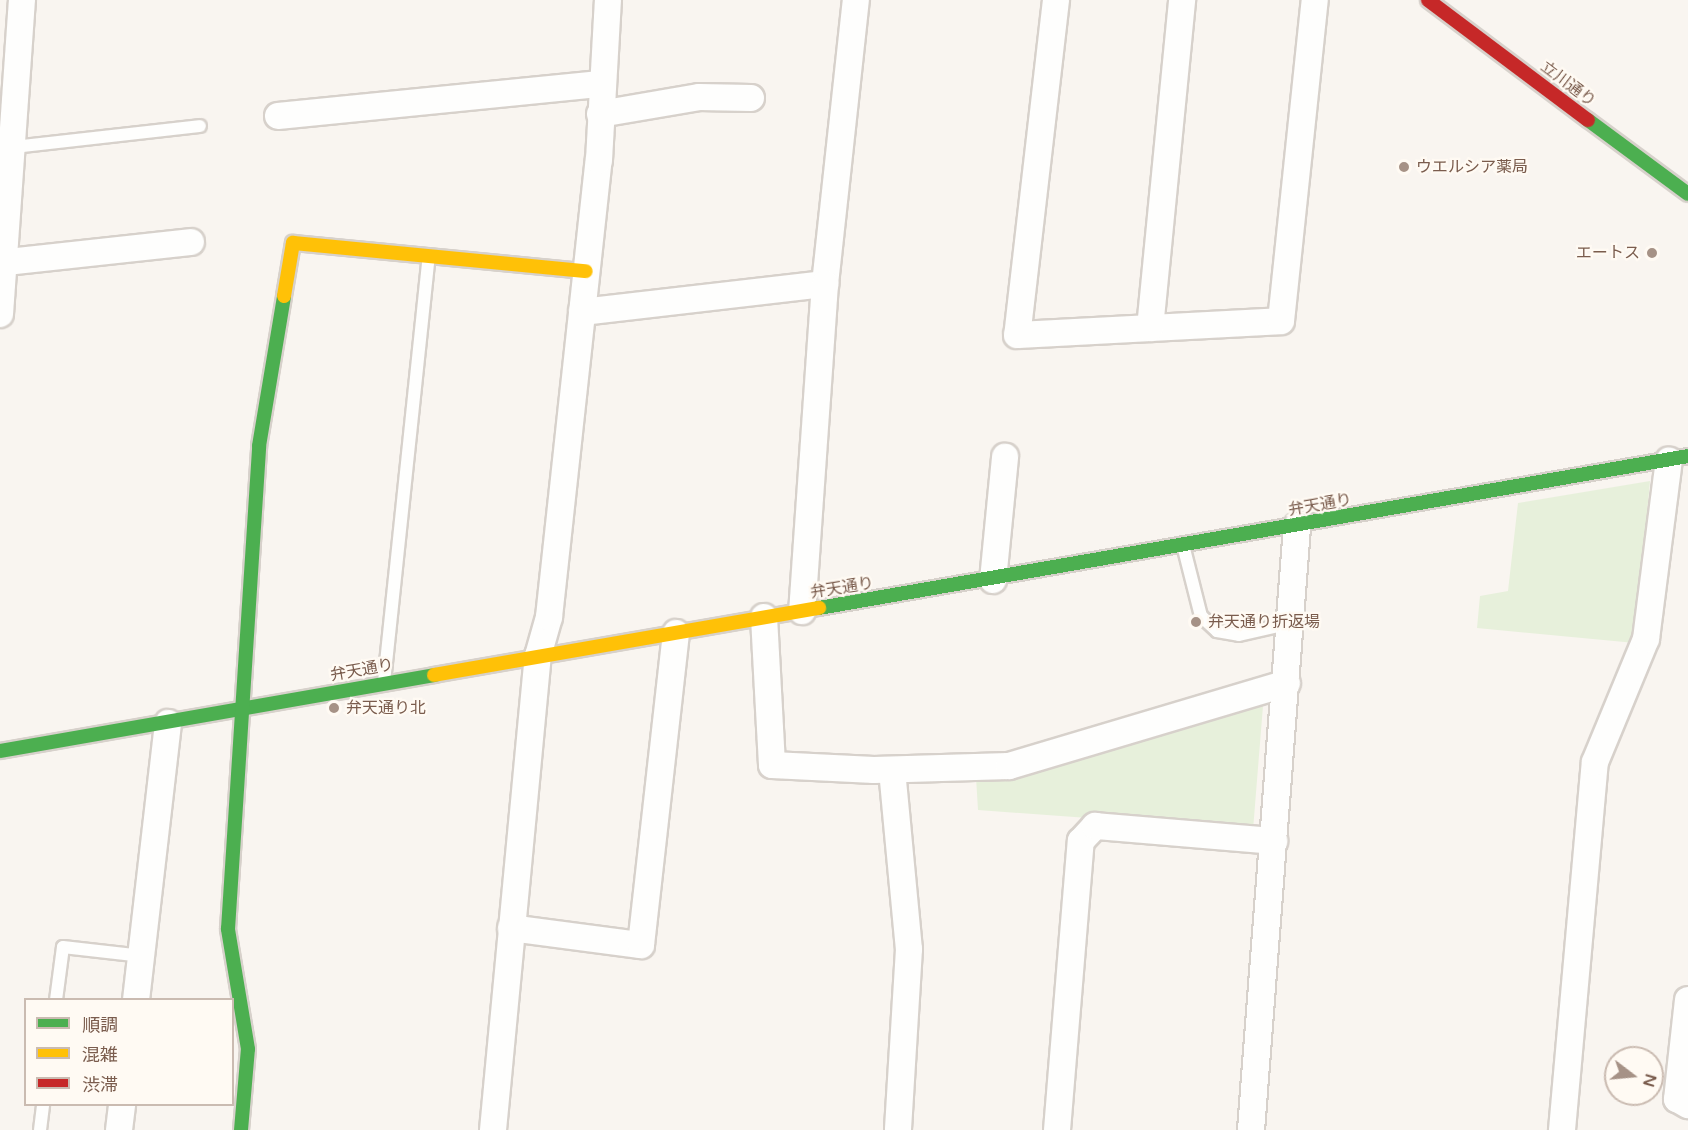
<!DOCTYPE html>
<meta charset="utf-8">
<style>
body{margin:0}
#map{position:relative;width:1688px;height:1130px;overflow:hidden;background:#f9f5f0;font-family:"Varela Round","Noto Sans JP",sans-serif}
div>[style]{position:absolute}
.green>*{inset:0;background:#e7f0db}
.roads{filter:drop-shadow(2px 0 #d7d1cb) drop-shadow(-2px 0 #d7d1cb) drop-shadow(0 2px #d7d1cb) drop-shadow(0 -2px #d7d1cb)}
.lane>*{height:12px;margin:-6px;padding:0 6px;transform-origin:6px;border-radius:6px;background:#fefefd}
.street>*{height:26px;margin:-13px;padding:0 13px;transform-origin:13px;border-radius:13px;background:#fefefd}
.fast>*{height:14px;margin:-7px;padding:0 7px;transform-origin:7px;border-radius:7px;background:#4caf50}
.slow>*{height:14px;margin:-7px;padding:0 7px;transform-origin:7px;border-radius:7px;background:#ffc107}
.jam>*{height:14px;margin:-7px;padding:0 7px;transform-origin:7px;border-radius:7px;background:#c62828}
.dots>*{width:16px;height:16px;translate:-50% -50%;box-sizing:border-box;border:3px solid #fffaf3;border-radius:50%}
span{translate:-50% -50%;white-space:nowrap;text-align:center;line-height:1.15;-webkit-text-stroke:4.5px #fffaf3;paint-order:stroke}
.street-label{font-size:16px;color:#7a5c4d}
.poi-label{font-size:16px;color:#7a5c4d}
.left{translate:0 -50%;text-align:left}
.right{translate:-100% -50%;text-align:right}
.legend{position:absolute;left:24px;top:998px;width:210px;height:108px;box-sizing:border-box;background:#fffaf3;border:2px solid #cabbb1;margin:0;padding:8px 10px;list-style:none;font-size:18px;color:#7a5c4d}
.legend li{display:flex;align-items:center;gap:12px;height:30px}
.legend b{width:30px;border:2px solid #cabbb1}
.north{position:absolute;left:1604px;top:1046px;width:60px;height:60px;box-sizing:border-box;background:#fffaf3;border:2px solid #cabbb1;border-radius:50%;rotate:106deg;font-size:16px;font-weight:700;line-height:24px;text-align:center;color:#7a5c4d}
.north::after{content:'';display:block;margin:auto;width:21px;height:27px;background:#a69286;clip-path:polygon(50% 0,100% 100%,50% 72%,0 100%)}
</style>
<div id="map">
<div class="green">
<div style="clip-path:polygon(1650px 481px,1635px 643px,1477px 628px,1480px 596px,1508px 591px,1518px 503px)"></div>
<div style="clip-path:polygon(1263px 706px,1253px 830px,978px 810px,976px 777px,1027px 775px)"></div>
</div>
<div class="roads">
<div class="lane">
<div style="left:13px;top:147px;width:188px;rotate:-6.4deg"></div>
<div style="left:1183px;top:545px;width:73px;rotate:75.8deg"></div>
<div style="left:1201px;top:616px;width:22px;rotate:43deg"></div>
<div style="left:1217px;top:631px;width:22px;rotate:10deg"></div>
<div style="left:1239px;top:635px;width:53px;rotate:-13deg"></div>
<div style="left:384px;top:682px;width:423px;rotate:-84deg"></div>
<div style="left:56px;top:1000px;width:53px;rotate:-82.5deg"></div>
<div style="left:63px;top:947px;width:80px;rotate:6.5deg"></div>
<div style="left:40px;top:1130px;width:26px;rotate:-83deg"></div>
</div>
<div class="street">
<div style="left:1056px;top:0;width:337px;rotate:96.6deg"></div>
<div style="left:1017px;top:335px;width:264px;rotate:-3deg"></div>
<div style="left:1281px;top:321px;width:323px;rotate:-84deg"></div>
<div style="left:600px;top:114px;width:100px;rotate:-9.7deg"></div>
<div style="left:699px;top:97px;width:52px;rotate:1.1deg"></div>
<div style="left:278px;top:116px;width:324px;rotate:-5.7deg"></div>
<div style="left:7px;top:262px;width:185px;rotate:-6.2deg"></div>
<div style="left:825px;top:284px;width:286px;rotate:-83.8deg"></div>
<div style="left:582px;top:312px;width:245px;rotate:-6.6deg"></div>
<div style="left:825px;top:284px;width:328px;rotate:94deg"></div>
<div style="left:0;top:314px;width:315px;rotate:-86deg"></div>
<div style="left:1150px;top:328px;width:330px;rotate:-84.4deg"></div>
<div style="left:993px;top:580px;width:124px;rotate:-84.4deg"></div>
<div style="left:764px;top:617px;width:148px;rotate:86.9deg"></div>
<div style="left:772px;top:765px;width:102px;rotate:2.8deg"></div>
<div style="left:874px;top:770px;width:135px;rotate:-1.7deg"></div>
<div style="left:1009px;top:766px;width:290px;rotate:-16.6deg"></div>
<div style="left:892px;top:770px;width:180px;rotate:84.6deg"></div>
<div style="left:909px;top:949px;width:181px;rotate:93.5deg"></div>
<div style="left:511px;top:928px;width:131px;rotate:7.5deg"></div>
<div style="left:641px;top:945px;width:314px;rotate:-83.6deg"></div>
<div style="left:136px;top:1000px;width:279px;rotate:-83.4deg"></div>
<div style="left:1688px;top:1000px;width:100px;rotate:96.3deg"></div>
<div style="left:1677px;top:1099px;width:13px;rotate:29deg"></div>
<div style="left:119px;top:1130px;width:26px;rotate:-83deg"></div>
<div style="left:493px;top:1130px;width:476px;rotate:-84.6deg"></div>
<div style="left:538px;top:656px;width:41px;rotate:-74.2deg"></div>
<div style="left:549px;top:617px;width:460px;rotate:-83.8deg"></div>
<div style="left:599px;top:160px;width:160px;rotate:-86.8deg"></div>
<div style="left:1057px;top:1130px;width:290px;rotate:-85.3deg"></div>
<div style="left:1081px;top:841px;width:21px;rotate:-47deg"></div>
<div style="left:1095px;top:826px;width:180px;rotate:4.8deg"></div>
<div style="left:1251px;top:1130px;width:606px;rotate:-85.64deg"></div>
<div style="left:1562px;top:1130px;width:369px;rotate:-84.9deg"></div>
<div style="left:1595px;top:762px;width:133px;rotate:-67.5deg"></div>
<div style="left:1646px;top:639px;width:180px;rotate:-82.7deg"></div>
</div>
<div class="fast">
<div style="left:1588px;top:120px;width:124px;rotate:36.5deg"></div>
<div style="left:819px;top:608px;width:882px;rotate:-9.92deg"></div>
<div style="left:0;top:751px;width:441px;rotate:-9.9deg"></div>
<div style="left:241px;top:1130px;width:81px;rotate:-85.1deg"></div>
<div style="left:248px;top:1049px;width:122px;rotate:-99.5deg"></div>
<div style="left:228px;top:929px;width:484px;rotate:-86.3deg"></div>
<div style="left:259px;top:446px;width:152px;rotate:-80.5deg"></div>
</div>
<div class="slow">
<div style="left:284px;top:296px;width:54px;rotate:-80.4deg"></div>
<div style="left:293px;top:243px;width:294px;rotate:5.5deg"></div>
<div style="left:434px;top:675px;width:391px;rotate:-9.9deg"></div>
</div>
<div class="jam">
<div style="left:1428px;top:0;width:200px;rotate:36.9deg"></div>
</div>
</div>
<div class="dots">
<div style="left:1404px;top:167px;background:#a69286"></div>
<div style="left:1652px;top:253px;background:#a69286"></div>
<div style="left:1196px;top:622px;background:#a69286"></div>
<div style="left:334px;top:708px;background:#a69286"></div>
</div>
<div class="street-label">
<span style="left:1568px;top:84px;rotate:37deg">立川通り</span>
<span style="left:1320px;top:505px;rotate:-10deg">弁天通り</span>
<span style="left:842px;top:588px;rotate:-9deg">弁天通り</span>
<span style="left:362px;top:670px;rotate:-10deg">弁天通り</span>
</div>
<div class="poi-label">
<span class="left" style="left:1416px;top:167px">ウエルシア薬局</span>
<span class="right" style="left:1640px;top:253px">エートス</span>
<span class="left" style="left:1208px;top:622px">弁天通り折返場</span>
<span class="left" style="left:346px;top:708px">弁天通り北</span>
</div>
<ul class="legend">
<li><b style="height:8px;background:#4caf50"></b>順調</li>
<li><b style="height:8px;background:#ffc107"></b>混雑</li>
<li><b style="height:8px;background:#c62828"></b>渋滞</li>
</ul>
<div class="north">N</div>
</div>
